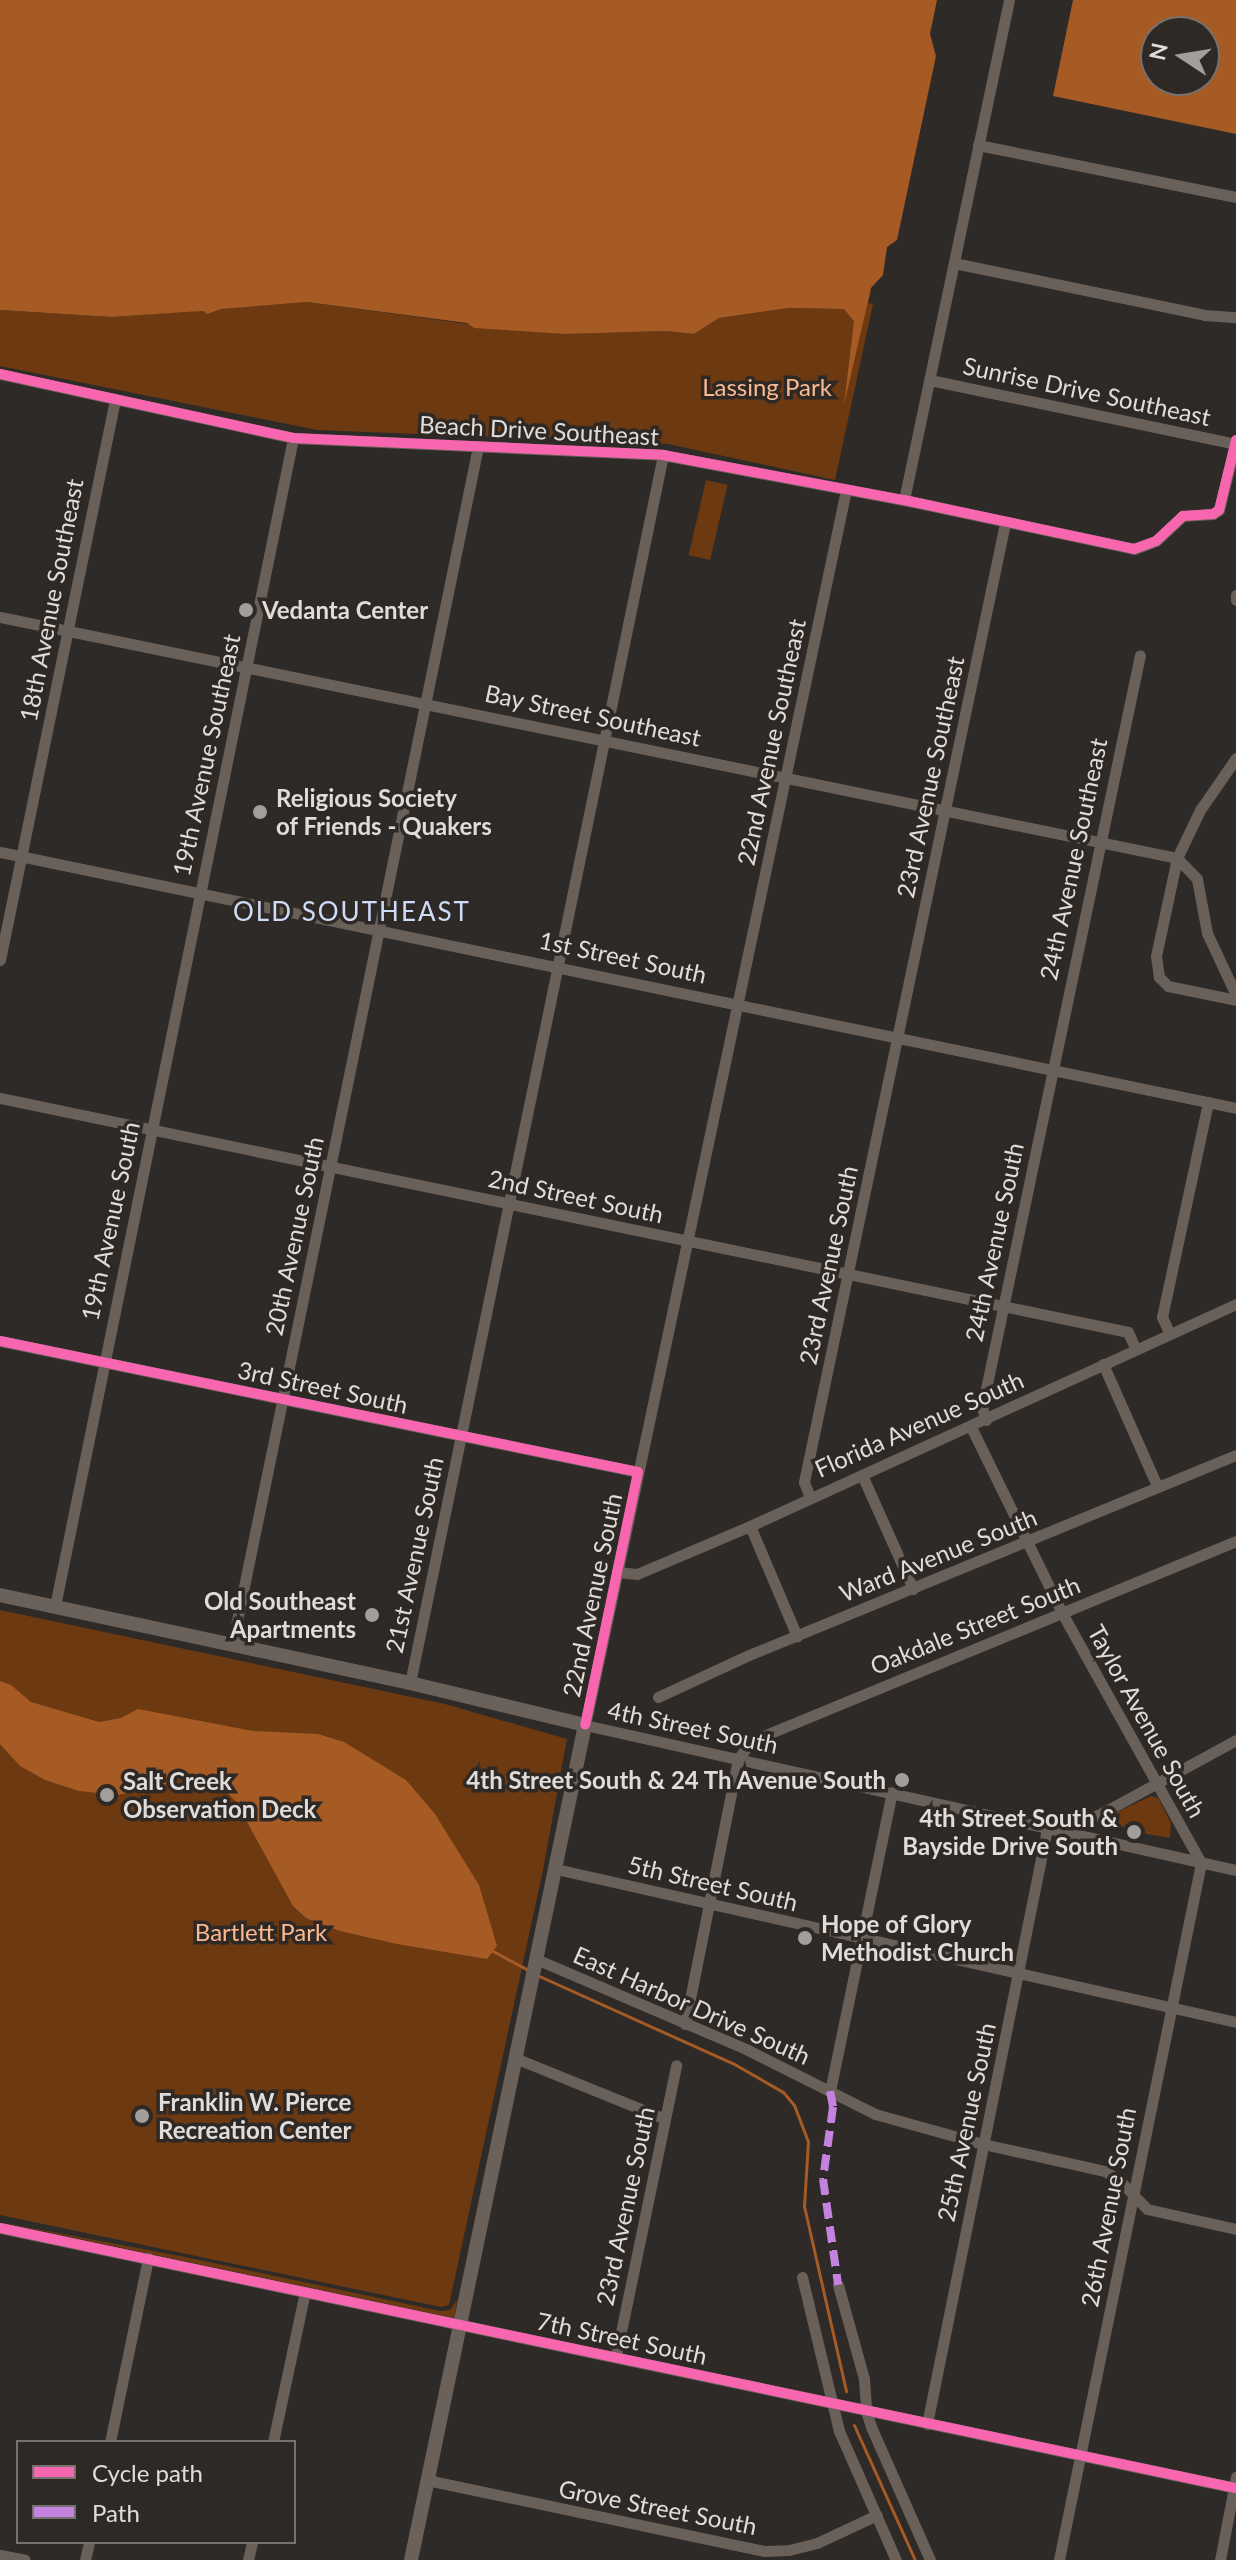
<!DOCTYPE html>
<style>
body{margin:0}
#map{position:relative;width:1236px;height:2560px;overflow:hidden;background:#2d2a28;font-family:Lato,sans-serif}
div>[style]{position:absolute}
.green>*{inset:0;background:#6d3911;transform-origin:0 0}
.water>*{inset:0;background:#a65a24}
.stream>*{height:3px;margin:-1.5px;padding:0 1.5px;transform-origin:1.5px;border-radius:1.5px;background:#a65a24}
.minor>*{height:11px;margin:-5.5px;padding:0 5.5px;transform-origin:5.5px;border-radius:5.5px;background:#6a605a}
.major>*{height:14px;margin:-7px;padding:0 7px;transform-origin:7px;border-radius:7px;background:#6b615b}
.quiet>*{height:8px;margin-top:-4px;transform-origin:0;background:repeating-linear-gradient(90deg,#c483df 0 16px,transparent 0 24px)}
.cycleway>*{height:10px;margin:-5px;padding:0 5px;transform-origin:5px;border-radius:5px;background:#f766af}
.dots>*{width:22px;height:22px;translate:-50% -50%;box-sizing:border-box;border:4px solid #2f2926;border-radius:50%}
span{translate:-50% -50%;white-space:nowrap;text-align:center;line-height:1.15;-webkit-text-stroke:7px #2f2926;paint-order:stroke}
.park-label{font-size:24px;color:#fcb991}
.street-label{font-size:24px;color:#e0dcda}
.poi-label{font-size:24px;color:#e0dcda;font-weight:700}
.left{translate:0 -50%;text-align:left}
.right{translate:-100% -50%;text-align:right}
.neighbourhood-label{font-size:26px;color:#ceddf7;letter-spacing:2px}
.legend{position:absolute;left:16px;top:2440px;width:280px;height:104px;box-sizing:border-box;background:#2f2926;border:2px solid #76716e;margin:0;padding:10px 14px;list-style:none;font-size:24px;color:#e0dcda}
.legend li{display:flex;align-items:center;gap:16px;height:40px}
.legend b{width:40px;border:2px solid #76716e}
.north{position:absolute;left:1140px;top:16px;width:80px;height:80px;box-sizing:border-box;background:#2f2926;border:2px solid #76716e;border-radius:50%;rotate:282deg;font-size:22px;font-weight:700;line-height:32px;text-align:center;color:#e0dcda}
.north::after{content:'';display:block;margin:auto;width:28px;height:36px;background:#a19e9c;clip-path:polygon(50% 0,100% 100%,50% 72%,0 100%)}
</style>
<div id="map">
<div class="green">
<div style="clip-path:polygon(871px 291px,868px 303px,873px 304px,835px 480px,668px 444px,317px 430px,0 366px,0 310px,112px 317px,307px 302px,505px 329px,565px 334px,667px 331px,694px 334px,719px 318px,789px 308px,844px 309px)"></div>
<div style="left:706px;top:480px;width:22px;height:77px;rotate:13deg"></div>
<div style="clip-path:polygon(0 1610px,445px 1704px,567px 1739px,543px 1870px,449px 2305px,441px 2307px,0 2215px)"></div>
<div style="clip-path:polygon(1151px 1796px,1158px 1798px,1171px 1823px,1170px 1838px,1107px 1827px,1107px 1817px)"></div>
<div style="clip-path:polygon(508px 2061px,454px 2317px,454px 2318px,0 2222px,185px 2257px,440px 2311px,450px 2310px,458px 2299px)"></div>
</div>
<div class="water">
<div style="clip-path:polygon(0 0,937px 0,930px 34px,936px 56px,897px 240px,887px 247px,883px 275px,871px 288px,844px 405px,854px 321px,844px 309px,789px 308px,719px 318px,694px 334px,667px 331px,565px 334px,474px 328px,467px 323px,307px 302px,221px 309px,207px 314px,204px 311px,185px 312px,112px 317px,0 310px)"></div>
<div style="clip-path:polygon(evenodd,1073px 0,1236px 0,1236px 134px,1053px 96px,1073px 0,1156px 32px,1204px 32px,1204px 80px,1156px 80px,1156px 32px)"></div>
<div style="clip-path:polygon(0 1681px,11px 1685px,31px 1702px,99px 1722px,121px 1718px,138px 1709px,253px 1731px,318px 1734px,344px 1742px,406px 1780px,435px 1814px,479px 1885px,497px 1946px,487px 1959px,397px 1944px,340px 1931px,306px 1918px,293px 1906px,236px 1802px,216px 1780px,179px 1778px,162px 1786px,117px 1795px,79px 1791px,45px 1780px,20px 1766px,0 1744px)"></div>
</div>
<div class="stream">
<div style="left:491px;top:1950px;width:44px;rotate:28.3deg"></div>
<div style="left:537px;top:1975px;width:218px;rotate:24.3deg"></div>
<div style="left:736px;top:2065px;width:54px;rotate:29.9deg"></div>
<div style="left:783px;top:2092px;width:17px;rotate:50deg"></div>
<div style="left:794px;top:2105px;width:39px;rotate:69deg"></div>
<div style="left:808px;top:2141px;width:65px;rotate:93.5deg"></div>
<div style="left:804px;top:2206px;width:190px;rotate:77.2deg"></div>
<div style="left:854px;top:2425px;width:148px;rotate:65.7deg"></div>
</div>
<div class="minor">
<div style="left:978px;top:145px;width:263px;rotate:11.4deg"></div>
<div style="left:954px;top:263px;width:255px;rotate:11.7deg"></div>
<div style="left:1204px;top:315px;width:32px;rotate:4deg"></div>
<div style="left:0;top:374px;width:300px;rotate:12.3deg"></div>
<div style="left:293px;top:438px;width:370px;rotate:2.6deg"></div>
<div style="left:663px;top:455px;width:245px;rotate:10.6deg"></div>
<div style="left:904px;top:500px;width:235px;rotate:12deg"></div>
<div style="left:1134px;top:549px;width:23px;rotate:-20deg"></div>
<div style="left:1156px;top:541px;width:37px;rotate:-43deg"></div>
<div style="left:1183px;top:516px;width:30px;rotate:-4deg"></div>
<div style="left:1213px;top:514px;width:7px;rotate:-34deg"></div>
<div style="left:1219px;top:510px;width:72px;rotate:-76.3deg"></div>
<div style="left:930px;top:380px;width:313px;rotate:11.8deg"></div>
<div style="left:846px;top:490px;width:1262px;rotate:101.93deg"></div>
<div style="left:585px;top:1725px;width:667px;rotate:12.56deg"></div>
<div style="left:904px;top:500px;width:511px;rotate:-78.14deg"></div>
<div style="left:1236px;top:595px;width:5px;rotate:90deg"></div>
<div style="left:0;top:617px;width:1201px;rotate:11.57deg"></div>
<div style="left:1236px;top:758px;width:63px;rotate:124.7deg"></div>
<div style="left:1200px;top:810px;width:53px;rotate:115.6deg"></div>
<div style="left:1177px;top:858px;width:100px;rotate:102.1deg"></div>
<div style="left:1156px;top:956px;width:21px;rotate:82deg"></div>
<div style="left:1159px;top:977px;width:13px;rotate:45deg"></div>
<div style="left:1168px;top:986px;width:69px;rotate:11.6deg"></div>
<div style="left:0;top:852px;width:1262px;rotate:11.7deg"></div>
<div style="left:1177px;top:858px;width:29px;rotate:46deg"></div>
<div style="left:1197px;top:879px;width:55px;rotate:79.5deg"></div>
<div style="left:1207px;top:933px;width:68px;rotate:64.9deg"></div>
<div style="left:0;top:960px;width:572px;rotate:-78.4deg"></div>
<div style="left:0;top:1098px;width:1152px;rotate:11.72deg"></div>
<div style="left:1128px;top:1332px;width:17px;rotate:66deg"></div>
<div style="left:1169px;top:1332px;width:17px;rotate:-115deg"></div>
<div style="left:1162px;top:1317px;width:220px;rotate:-77.9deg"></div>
<div style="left:0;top:1341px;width:651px;rotate:11.6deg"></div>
<div style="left:1103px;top:1364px;width:133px;rotate:66.1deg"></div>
<div style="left:986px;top:1420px;width:13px;rotate:-108deg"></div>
<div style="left:982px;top:1408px;width:769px;rotate:-78.15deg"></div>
<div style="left:971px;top:1427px;width:207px;rotate:63.9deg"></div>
<div style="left:1062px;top:1613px;width:286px;rotate:60.9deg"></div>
<div style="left:1201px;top:1863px;width:711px;rotate:101.52deg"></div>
<div style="left:862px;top:1475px;width:125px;rotate:65.9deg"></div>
<div style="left:810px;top:1497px;width:16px;rotate:-112deg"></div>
<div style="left:804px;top:1482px;width:980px;rotate:-78.16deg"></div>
<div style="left:750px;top:1526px;width:120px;rotate:66.9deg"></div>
<div style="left:617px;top:1572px;width:20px;rotate:6deg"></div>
<div style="left:637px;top:1574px;width:123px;rotate:-23deg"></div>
<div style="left:750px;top:1526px;width:534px;rotate:-24.55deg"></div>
<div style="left:55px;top:1606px;width:1192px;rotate:-78.48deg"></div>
<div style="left:232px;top:1645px;width:1223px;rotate:-78.4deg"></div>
<div style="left:410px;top:1683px;width:1254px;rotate:-78.36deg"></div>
<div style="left:658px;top:1697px;width:100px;rotate:-24.8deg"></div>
<div style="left:749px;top:1655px;width:526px;rotate:-22.33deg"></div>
<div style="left:556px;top:1869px;width:697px;rotate:12.68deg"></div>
<div style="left:536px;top:1959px;width:231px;rotate:23.2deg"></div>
<div style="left:748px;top:2050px;width:142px;rotate:26.7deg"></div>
<div style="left:875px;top:2114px;width:112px;rotate:15.5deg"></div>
<div style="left:983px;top:2144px;width:125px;rotate:12.5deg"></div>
<div style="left:1105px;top:2171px;width:18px;rotate:34deg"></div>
<div style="left:1120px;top:2181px;width:39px;rotate:46deg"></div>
<div style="left:1147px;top:2209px;width:91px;rotate:12.7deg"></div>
<div style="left:685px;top:2024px;width:270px;rotate:-78.7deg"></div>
<div style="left:738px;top:1759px;width:22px;rotate:-54deg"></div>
<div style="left:751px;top:1741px;width:525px;rotate:-22.41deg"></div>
<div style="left:515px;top:2058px;width:162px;rotate:22.1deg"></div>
<div style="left:830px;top:2091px;width:305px;rotate:-78.3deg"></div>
<div style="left:0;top:2228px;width:1263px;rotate:11.88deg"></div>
<div style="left:802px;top:2277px;width:158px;rotate:76.5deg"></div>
<div style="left:839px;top:2431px;width:141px;rotate:66.2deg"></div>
<div style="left:838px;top:2285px;width:98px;rotate:74.5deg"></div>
<div style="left:864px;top:2379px;width:32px;rotate:86deg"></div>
<div style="left:866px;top:2411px;width:19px;rotate:72deg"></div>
<div style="left:872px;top:2429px;width:143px;rotate:66.1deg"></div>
<div style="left:616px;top:2356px;width:297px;rotate:-78.3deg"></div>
<div style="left:927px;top:2424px;width:607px;rotate:-78.6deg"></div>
<div style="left:1047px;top:1829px;width:28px;rotate:-8deg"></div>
<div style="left:1075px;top:1825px;width:32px;rotate:-24deg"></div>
<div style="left:1104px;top:1812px;width:150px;rotate:-28.6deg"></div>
<div style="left:110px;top:2442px;width:188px;rotate:-78.3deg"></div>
<div style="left:273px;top:2442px;width:153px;rotate:-78deg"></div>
<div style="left:427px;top:2480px;width:344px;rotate:11.9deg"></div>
<div style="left:764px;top:2551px;width:25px;rotate:-2deg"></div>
<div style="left:789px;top:2550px;width:29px;rotate:-14deg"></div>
<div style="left:817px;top:2543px;width:66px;rotate:-25deg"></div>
<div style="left:0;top:2555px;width:25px;rotate:11deg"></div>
<div style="left:85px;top:2560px;width:18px;rotate:-77deg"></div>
<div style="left:248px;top:2560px;width:18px;rotate:-77deg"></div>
<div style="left:1220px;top:2560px;width:85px;rotate:-79.1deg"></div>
</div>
<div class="major">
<div style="left:0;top:1595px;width:419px;rotate:12.1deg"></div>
<div style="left:410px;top:1683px;width:180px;rotate:13.5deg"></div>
<div style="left:585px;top:1725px;width:853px;rotate:101.77deg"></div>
</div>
<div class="quiet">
<div style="left:830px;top:2091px;width:16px;rotate:79deg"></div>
<div style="left:833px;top:2107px;width:73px;rotate:97.9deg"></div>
<div style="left:823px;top:2179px;width:107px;rotate:81.9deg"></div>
</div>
<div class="cycleway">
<div style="left:0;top:374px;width:300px;rotate:12.3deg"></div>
<div style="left:293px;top:438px;width:370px;rotate:2.6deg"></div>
<div style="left:663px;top:455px;width:245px;rotate:10.6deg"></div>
<div style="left:904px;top:500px;width:235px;rotate:12deg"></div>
<div style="left:1134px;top:549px;width:23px;rotate:-20deg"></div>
<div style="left:1156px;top:541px;width:37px;rotate:-43deg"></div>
<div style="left:1183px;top:516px;width:30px;rotate:-4deg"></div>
<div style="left:1213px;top:514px;width:7px;rotate:-34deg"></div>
<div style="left:1219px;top:510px;width:72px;rotate:-76.3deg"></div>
<div style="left:0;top:1341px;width:651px;rotate:11.6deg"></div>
<div style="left:638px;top:1472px;width:258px;rotate:101.8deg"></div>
<div style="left:0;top:2228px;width:1263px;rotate:11.88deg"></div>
</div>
<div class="dots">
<div style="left:246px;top:610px;background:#a19e9c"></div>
<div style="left:260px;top:812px;background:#a19e9c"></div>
<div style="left:372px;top:1615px;background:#a19e9c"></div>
<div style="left:902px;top:1780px;background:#a19e9c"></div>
<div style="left:107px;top:1795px;background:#a19e9c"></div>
<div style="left:1134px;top:1832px;background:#a19e9c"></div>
<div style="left:805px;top:1938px;background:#a19e9c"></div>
<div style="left:142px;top:2116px;background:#a19e9c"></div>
</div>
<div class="park-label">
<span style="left:767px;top:387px">Lassing Park</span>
<span style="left:261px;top:1932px">Bartlett Park</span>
</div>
<div class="street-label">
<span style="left:1087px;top:391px;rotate:12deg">Sunrise Drive Southeast</span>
<span style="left:539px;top:430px;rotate:3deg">Beach Drive Southeast</span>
<span style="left:51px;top:600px;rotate:-79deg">18th Avenue Southeast</span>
<span style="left:593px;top:715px;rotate:12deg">Bay Street Southeast</span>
<span style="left:771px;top:742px;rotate:-78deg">22nd Avenue Southeast</span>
<span style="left:206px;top:755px;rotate:-78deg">19th Avenue Southeast</span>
<span style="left:930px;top:777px;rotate:-78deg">23rd Avenue Southeast</span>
<span style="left:1073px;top:859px;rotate:-78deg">24th Avenue Southeast</span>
<span style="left:623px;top:957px;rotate:12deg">1st Street South</span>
<span style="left:576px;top:1196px;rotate:12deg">2nd Street South</span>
<span style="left:110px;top:1221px;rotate:-78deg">19th Avenue South</span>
<span style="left:294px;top:1236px;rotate:-78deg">20th Avenue South</span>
<span style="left:994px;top:1242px;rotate:-78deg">24th Avenue South</span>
<span style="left:828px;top:1265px;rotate:-78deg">23rd Avenue South</span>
<span style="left:323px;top:1387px;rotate:12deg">3rd Street South</span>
<span style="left:919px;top:1424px;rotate:-24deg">Florida Avenue South</span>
<span style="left:414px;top:1555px;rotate:-78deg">21st Avenue South</span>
<span style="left:938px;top:1555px;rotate:-22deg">Ward Avenue South</span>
<span style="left:592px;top:1595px;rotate:-78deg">22nd Avenue South</span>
<span style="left:975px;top:1625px;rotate:-22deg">Oakdale Street South</span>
<span style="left:1147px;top:1721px;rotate:61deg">Taylor Avenue South</span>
<span style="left:693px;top:1727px;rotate:12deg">4th Street South</span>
<span style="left:713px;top:1883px;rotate:13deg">5th Street South</span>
<span style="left:692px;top:2005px;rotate:24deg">East Harbor Drive South</span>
<span style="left:966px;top:2122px;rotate:-78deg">25th Avenue South</span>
<span style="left:625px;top:2206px;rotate:-78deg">23rd Avenue South</span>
<span style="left:1108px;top:2207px;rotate:-79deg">26th Avenue South</span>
<span style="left:622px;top:2338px;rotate:12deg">7th Street South</span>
<span style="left:658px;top:2507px;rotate:11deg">Grove Street South</span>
</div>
<div class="poi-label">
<span class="left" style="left:262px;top:610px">Vedanta Center</span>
<span class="left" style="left:276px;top:812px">Religious Society<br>of Friends - Quakers</span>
<span class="right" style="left:356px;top:1615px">Old Southeast<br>Apartments</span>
<span class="right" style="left:886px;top:1780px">4th Street South &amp; 24 Th Avenue South</span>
<span class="left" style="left:123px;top:1795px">Salt Creek<br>Observation Deck</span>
<span class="right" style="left:1118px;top:1832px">4th Street South &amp;<br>Bayside Drive South</span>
<span class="left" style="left:821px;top:1938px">Hope of Glory<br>Methodist Church</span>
<span class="left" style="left:158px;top:2116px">Franklin W. Pierce<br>Recreation Center</span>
</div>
<div class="neighbourhood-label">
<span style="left:352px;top:912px">OLD SOUTHEAST</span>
</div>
<ul class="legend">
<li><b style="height:10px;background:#f766af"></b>Cycle path</li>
<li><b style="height:10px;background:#c483df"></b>Path</li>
</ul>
<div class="north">N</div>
</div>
